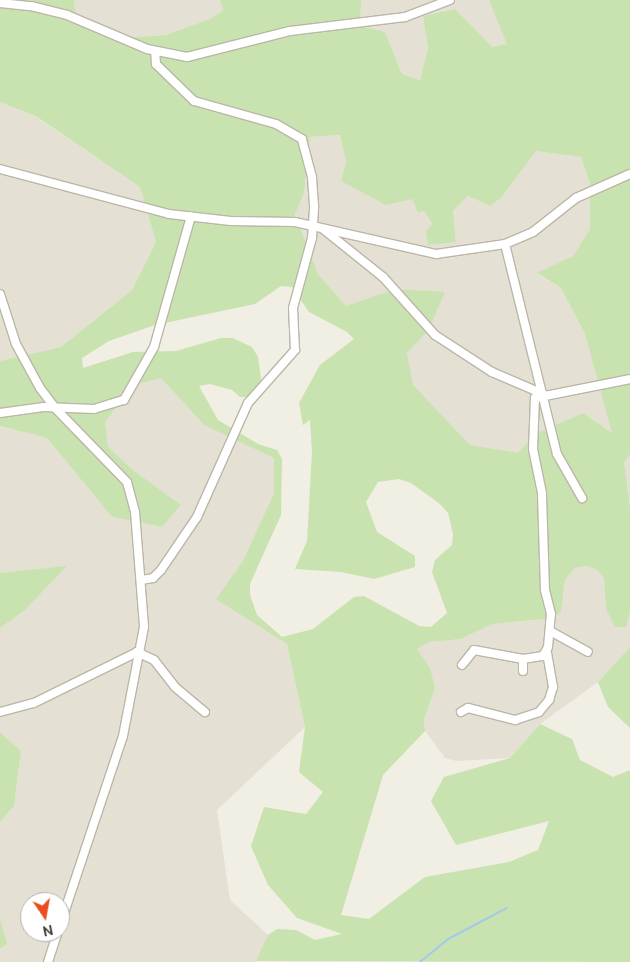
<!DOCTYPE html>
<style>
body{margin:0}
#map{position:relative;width:630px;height:962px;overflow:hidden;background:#f1eee4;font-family:Ubuntu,sans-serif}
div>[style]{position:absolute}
.residential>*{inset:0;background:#e4e0d3}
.green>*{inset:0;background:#c8e3af}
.stream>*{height:2px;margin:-1px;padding:0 1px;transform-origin:1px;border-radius:1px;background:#a4c9eb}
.roads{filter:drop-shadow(1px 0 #bcb6a8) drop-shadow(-1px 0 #bcb6a8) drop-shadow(0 1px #bcb6a8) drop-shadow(0 -1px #bcb6a8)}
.minor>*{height:8px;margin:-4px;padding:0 4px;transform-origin:4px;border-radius:4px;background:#fff}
span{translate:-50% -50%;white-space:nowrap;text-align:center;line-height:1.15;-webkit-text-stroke:4px #fff;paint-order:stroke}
.north{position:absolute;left:20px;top:892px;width:50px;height:50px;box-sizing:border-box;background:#fff;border:1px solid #b4b2ae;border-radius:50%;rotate:168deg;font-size:14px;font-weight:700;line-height:20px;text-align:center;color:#433e35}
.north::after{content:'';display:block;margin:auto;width:18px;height:22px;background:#eb4d21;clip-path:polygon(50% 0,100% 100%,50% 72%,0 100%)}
</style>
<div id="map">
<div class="residential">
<div style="clip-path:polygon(74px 0,220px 0,223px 10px,212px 18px,166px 35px,122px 38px,81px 19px,75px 10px)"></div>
<div style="clip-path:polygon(361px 0,489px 0,508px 44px,491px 47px,455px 9px,423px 16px,428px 48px,420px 80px,402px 74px,385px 32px,360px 26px)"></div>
<div style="clip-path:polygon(0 102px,36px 117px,140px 187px,156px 242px,132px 290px,61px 347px,0 361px)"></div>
<div style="clip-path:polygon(340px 135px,346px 163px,341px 181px,412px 199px,418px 213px,424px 211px,432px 225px,456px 242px,453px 211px,468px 196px,490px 206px,501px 198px,536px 151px,581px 157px,590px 184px,590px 229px,573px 256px,537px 274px,561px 288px,585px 334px,613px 433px,536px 434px,518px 454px,470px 445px,412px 385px,407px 353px,428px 331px,395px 289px,346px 306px,318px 274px,295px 213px,304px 193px,310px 137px)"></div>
<div style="clip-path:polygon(evenodd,161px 378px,204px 425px,274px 457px,274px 493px,243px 561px,217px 598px,287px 644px,305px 727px,217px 810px,230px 900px,268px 935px,256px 962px,0 962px,0 949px,6px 944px,0 919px,0 822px,14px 806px,21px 751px,0 732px,0 628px,24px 611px,66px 567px,0 573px,0 426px,47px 438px,112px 517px,162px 527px,181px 505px,133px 470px,108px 447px,105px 422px,134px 385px,161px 378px,30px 902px,60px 902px,60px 932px,30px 932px,30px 902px)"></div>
<div style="clip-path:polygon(630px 455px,630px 507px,624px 462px)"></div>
<div style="clip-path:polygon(586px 566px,597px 570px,604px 578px,606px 609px,625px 627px,630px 612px,630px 647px,598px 682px,540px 724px,510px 758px,456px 761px,445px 758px,425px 731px,424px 720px,435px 688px,417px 649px,429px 642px,461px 639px,492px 624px,553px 618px,561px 612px,565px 580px,575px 568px)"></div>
</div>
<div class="green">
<div style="clip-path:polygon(evenodd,0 0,74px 0,75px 10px,81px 19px,122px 38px,166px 35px,212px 18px,223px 10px,220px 0,361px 0,360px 26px,385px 32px,402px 74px,420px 80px,428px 48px,423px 16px,455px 9px,492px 47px,507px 44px,489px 0,630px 0,630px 455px,624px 462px,630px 507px,630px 612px,626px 627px,615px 627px,606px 609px,604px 578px,597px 570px,586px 566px,575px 568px,565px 580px,561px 612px,553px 618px,492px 624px,461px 639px,429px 642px,417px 649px,430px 668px,435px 688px,424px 720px,425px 731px,383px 775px,341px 915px,369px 919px,425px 877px,509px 862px,538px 850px,549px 821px,456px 845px,431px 801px,444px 777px,510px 758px,540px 724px,572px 739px,580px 760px,613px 777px,630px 770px,630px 962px,256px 961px,268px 935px,277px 929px,296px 930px,315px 940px,342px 934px,297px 918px,268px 885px,251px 846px,264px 807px,306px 814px,323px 792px,299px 772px,305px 727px,287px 644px,216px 599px,243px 561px,274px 493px,274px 458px,204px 425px,161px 378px,134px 385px,105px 422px,108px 447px,133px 470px,181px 505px,162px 527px,112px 517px,47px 438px,0 426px,0 361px,61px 347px,132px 290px,156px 242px,140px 187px,37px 117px,0 102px,0 0,340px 135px,346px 163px,341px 181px,386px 205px,412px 199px,418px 213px,424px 211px,432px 224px,426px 231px,428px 245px,456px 242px,453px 211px,468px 196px,490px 206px,501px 198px,536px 151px,581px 157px,590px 184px,590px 229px,573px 256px,537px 273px,561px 288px,585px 334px,612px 433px,583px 413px,536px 434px,518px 453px,470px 445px,413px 385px,407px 353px,428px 331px,445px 292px,395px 289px,346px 306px,318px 274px,295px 214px,304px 193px,310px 137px,340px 135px,0 0,281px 286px,292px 287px,309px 312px,347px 332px,354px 339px,320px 365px,299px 403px,303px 425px,310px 420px,312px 452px,307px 541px,295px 569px,341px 572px,374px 579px,415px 567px,415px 556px,377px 532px,366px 502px,378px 482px,399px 479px,411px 483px,440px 504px,448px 513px,453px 534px,452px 545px,435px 560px,432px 572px,447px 613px,431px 627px,419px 626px,364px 596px,354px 597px,313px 629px,282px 637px,257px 615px,250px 595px,250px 584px,281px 515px,282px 459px,277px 450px,258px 444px,218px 420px,199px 386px,210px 384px,232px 390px,240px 397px,251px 397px,259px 390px,261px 378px,258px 357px,252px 347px,233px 338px,221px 338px,176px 351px,133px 352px,83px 368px,82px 358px,109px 341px,155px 325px,255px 304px,281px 286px)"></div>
<div style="clip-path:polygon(67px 566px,24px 611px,0 628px,0 573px)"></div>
<div style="clip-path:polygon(630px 647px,630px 728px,608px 707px,598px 682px)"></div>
<div style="clip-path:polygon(0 732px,21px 751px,14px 806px,0 822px)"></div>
<div style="clip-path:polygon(0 919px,7px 944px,0 949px)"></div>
</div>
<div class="stream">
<div style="left:420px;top:962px;width:38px;rotate:-39deg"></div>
<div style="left:450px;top:938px;width:64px;rotate:-27.8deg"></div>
</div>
<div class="roads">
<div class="minor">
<div style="left:0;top:3px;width:31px;rotate:6deg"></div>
<div style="left:31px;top:6px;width:37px;rotate:14deg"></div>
<div style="left:67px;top:15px;width:87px;rotate:23deg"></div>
<div style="left:147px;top:49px;width:41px;rotate:11.3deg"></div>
<div style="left:187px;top:57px;width:106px;rotate:-14.2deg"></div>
<div style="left:290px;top:31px;width:116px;rotate:-6.9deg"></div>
<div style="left:405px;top:17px;width:48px;rotate:-20.7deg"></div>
<div style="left:0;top:169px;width:175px;rotate:14.9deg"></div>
<div style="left:169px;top:214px;width:62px;rotate:6.4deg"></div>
<div style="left:231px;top:221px;width:64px;rotate:0.9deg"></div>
<div style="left:295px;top:222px;width:145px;rotate:12.8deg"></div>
<div style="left:436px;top:254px;width:70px;rotate:-8.2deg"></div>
<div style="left:505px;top:244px;width:30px;rotate:-23deg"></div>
<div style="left:533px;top:232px;width:55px;rotate:-38.3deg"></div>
<div style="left:576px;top:198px;width:59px;rotate:-24deg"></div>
<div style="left:323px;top:229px;width:77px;rotate:38.7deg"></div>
<div style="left:383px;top:277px;width:78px;rotate:48.1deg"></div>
<div style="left:435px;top:335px;width:68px;rotate:33deg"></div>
<div style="left:492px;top:372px;width:56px;rotate:23.3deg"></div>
<div style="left:505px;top:244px;width:216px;rotate:76.1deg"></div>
<div style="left:557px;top:454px;width:51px;rotate:60.4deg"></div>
<div style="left:0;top:294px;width:52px;rotate:72.3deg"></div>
<div style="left:16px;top:344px;width:50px;rotate:61.4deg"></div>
<div style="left:40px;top:388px;width:25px;rotate:53deg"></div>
<div style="left:55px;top:408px;width:103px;rotate:45.8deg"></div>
<div style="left:127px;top:482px;width:31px;rotate:75deg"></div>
<div style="left:135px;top:512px;width:115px;rotate:85.5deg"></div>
<div style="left:144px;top:627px;width:111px;rotate:100.9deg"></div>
<div style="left:123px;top:736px;width:199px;rotate:108.4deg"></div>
<div style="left:0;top:413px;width:44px;rotate:-7.8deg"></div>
<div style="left:44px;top:407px;width:50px;rotate:2.3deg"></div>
<div style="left:94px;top:409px;width:31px;rotate:-17deg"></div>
<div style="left:124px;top:400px;width:61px;rotate:-60.5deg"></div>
<div style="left:154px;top:347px;width:136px;rotate:-74.2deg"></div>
<div style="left:141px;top:580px;width:12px;rotate:-9deg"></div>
<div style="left:153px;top:578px;width:11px;rotate:-45deg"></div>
<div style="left:161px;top:570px;width:64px;rotate:-55.8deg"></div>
<div style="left:197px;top:517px;width:125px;rotate:-65.9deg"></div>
<div style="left:248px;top:403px;width:71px;rotate:-48.4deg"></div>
<div style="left:295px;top:350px;width:42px;rotate:-92.7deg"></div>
<div style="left:293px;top:308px;width:73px;rotate:-74.8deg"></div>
<div style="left:312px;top:238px;width:32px;rotate:-86deg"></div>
<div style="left:314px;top:206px;width:29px;rotate:-94deg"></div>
<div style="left:312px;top:177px;width:39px;rotate:-105deg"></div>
<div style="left:302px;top:139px;width:30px;rotate:-150deg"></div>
<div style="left:276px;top:124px;width:85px;rotate:-164.3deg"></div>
<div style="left:194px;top:101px;width:53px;rotate:-135.8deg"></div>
<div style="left:156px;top:64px;width:13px;rotate:-94deg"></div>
<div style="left:550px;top:631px;width:43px;rotate:28.9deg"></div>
<div style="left:462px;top:665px;width:19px;rotate:-51deg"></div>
<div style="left:474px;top:650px;width:50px;rotate:10.4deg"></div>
<div style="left:523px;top:659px;width:20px;rotate:-9deg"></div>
<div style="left:543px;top:656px;width:10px;rotate:-61deg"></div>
<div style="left:548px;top:647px;width:33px;rotate:-85deg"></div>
<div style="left:551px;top:614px;width:25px;rotate:-104deg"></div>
<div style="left:545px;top:590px;width:97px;rotate:-91.8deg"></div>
<div style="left:542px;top:493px;width:45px;rotate:-101.6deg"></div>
<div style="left:533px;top:449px;width:51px;rotate:-87.8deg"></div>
<div style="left:535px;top:398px;width:97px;rotate:-11.3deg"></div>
<div style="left:523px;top:671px;width:12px;rotate:-90deg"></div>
<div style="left:0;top:712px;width:35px;rotate:-15deg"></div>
<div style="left:34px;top:703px;width:115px;rotate:-26.3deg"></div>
<div style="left:137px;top:652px;width:19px;rotate:25deg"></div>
<div style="left:154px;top:660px;width:34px;rotate:52deg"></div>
<div style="left:175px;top:687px;width:39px;rotate:40deg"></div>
<div style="left:461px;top:712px;width:8px;rotate:-30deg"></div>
<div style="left:468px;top:708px;width:49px;rotate:14.3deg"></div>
<div style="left:515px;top:720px;width:25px;rotate:-18deg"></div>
<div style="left:539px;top:712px;width:16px;rotate:-50deg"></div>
<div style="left:549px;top:700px;width:14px;rotate:-73deg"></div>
<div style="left:553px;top:687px;width:36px;rotate:-100deg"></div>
<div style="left:48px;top:962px;width:32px;rotate:-72deg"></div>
</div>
</div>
<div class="north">N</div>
</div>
